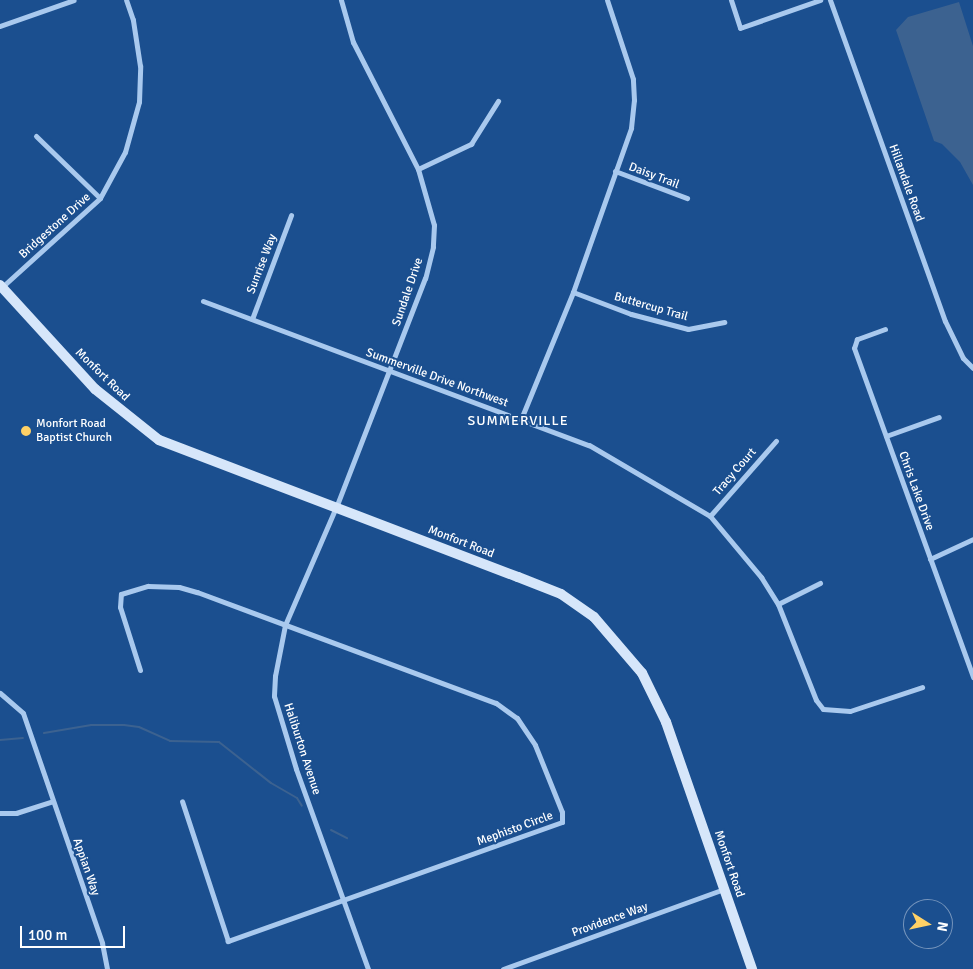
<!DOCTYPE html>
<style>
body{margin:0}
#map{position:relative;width:973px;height:969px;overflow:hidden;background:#1b4f8f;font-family:Signika,sans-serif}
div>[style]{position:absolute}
.water>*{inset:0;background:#3c6290}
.stream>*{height:2px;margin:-1px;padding:0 1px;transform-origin:1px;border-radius:1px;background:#3c6290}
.street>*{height:5px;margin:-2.5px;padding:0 2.5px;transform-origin:2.5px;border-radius:2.5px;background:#a9c9ee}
.secondary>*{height:10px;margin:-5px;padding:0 5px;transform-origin:5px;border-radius:5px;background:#d6e6fa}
.dots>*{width:14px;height:14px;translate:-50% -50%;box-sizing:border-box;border:2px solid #1b4f8f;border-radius:50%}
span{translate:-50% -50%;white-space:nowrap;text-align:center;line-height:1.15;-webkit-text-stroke:4px #1b4f8f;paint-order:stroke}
.street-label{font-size:12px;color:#fff}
.poi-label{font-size:12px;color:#fff}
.left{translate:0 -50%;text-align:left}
.neighbourhood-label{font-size:14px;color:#fff;letter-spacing:1px}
.north{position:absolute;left:903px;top:899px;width:50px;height:50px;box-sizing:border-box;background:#1b4f8f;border:1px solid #7695bc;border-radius:50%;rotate:100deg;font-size:14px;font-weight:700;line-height:20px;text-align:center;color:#fff}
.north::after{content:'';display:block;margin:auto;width:18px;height:22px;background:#ffd166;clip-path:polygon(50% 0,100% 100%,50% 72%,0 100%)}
.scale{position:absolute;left:20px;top:926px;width:105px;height:22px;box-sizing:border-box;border:2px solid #fff;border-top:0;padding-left:6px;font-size:15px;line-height:18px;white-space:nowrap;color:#fff;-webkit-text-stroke:4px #1b4f8f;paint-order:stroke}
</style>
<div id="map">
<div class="water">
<div style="clip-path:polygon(959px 2px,973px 46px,973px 185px,960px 162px,942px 144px,934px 141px,896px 30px,908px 17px)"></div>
</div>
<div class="stream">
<div style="left:44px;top:733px;width:48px;rotate:-9.7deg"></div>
<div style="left:91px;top:725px;width:33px"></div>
<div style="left:124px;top:725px;width:15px;rotate:8deg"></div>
<div style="left:139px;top:727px;width:34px;rotate:24deg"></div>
<div style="left:170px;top:741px;width:49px;rotate:1.2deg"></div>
<div style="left:219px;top:742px;width:66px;rotate:38.3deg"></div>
<div style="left:271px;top:783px;width:30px;rotate:30deg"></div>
<div style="left:297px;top:798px;width:9px;rotate:58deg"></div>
<div style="left:0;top:740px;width:23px;rotate:-5deg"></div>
<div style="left:331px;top:830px;width:18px;rotate:27deg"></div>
</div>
<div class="street">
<div style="left:341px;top:0;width:44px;rotate:74.1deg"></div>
<div style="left:353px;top:42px;width:143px;rotate:62.9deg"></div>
<div style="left:418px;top:169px;width:58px;rotate:74.1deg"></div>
<div style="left:434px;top:225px;width:22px;rotate:93deg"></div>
<div style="left:433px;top:247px;width:32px;rotate:104deg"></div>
<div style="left:425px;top:278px;width:246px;rotate:111.2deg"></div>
<div style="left:336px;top:507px;width:129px;rotate:113.4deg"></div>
<div style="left:285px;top:625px;width:52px;rotate:101.1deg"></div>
<div style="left:275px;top:676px;width:20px;rotate:93deg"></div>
<div style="left:274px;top:696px;width:76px;rotate:73.2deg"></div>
<div style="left:296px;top:769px;width:213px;rotate:70.2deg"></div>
<div style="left:731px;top:0;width:29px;rotate:72deg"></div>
<div style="left:740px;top:28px;width:85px;rotate:-19.3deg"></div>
<div style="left:830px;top:0;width:341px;rotate:70.3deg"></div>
<div style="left:945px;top:321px;width:41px;rotate:64.1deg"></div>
<div style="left:963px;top:358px;width:14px;rotate:45deg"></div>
<div style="left:0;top:26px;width:78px;rotate:-19.4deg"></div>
<div style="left:36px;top:136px;width:89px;rotate:44.1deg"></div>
<div style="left:418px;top:169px;width:59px;rotate:-25.3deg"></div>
<div style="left:471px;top:144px;width:51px;rotate:-57.9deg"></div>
<div style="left:615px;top:171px;width:77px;rotate:20.6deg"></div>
<div style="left:2px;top:287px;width:132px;rotate:-42.2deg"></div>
<div style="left:100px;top:198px;width:52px;rotate:-61.5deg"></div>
<div style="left:125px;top:152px;width:52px;rotate:-74.4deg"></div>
<div style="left:139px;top:102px;width:36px;rotate:-88deg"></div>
<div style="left:140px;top:66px;width:47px;rotate:-98.7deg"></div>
<div style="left:133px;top:20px;width:21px;rotate:-109deg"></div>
<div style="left:573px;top:292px;width:62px;rotate:20.8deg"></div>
<div style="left:631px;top:314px;width:59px;rotate:14.7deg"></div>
<div style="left:688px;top:329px;width:37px;rotate:-11deg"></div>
<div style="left:203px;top:301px;width:412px;rotate:20.5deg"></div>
<div style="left:589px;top:445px;width:140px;rotate:30.4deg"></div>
<div style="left:710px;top:516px;width:80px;rotate:50.1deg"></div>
<div style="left:761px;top:577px;width:32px;rotate:58deg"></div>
<div style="left:778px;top:604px;width:103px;rotate:68.4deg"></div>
<div style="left:816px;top:700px;width:11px;rotate:52deg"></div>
<div style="left:823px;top:709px;width:27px;rotate:4deg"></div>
<div style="left:850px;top:711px;width:76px;rotate:-18.4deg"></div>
<div style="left:252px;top:319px;width:111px;rotate:-69.4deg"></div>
<div style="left:885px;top:329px;width:30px;rotate:160deg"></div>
<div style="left:857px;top:339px;width:9px;rotate:108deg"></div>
<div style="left:854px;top:348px;width:350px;rotate:70.1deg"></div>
<div style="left:521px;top:419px;width:137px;rotate:-67.7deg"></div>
<div style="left:573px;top:292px;width:174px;rotate:-70.5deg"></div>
<div style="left:631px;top:128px;width:28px;rotate:-84deg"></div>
<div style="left:634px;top:100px;width:21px;rotate:-93deg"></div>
<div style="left:633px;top:79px;width:83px;rotate:-108.2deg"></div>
<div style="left:886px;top:436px;width:56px;rotate:-19.7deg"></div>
<div style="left:710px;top:516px;width:100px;rotate:-48.7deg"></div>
<div style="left:930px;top:559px;width:47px;rotate:-24.9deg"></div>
<div style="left:778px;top:604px;width:47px;rotate:-26.6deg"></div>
<div style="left:140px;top:670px;width:66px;rotate:-107.6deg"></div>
<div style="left:120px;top:607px;width:13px;rotate:-86deg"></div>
<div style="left:121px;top:594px;width:28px;rotate:-17deg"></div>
<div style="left:148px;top:586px;width:31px;rotate:2deg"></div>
<div style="left:179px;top:587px;width:19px;rotate:16deg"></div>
<div style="left:197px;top:592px;width:319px;rotate:20.4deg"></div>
<div style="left:496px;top:703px;width:26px;rotate:36deg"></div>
<div style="left:517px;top:718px;width:32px;rotate:56deg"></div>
<div style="left:535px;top:745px;width:72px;rotate:68.1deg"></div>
<div style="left:562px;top:812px;width:10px;rotate:90deg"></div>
<div style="left:562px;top:822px;width:355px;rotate:160.4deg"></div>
<div style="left:228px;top:941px;width:147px;rotate:-108.2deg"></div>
<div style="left:0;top:693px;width:30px;rotate:41deg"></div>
<div style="left:23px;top:713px;width:243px;rotate:71deg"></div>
<div style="left:102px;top:943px;width:26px;rotate:79deg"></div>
<div style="left:0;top:813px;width:16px"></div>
<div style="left:16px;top:813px;width:38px;rotate:-18deg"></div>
<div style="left:503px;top:969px;width:235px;rotate:-19.9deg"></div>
</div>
<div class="secondary">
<div style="left:0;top:285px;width:141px;rotate:47.6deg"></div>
<div style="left:95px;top:389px;width:82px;rotate:38.6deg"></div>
<div style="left:159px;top:440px;width:384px;rotate:20.9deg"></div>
<div style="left:518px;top:577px;width:46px;rotate:21.6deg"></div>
<div style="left:561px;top:594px;width:40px;rotate:34.9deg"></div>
<div style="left:594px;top:617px;width:74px;rotate:49.4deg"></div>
<div style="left:642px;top:673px;width:55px;rotate:63.9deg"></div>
<div style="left:666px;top:722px;width:262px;rotate:70.8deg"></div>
</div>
<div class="dots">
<div style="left:26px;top:431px;background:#ffd166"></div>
</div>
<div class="street-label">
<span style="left:654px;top:176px;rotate:21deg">Daisy Trail</span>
<span style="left:906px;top:183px;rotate:70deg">Hillandale Road</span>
<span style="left:55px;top:226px;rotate:-42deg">Bridgestone Drive</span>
<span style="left:262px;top:264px;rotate:-69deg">Sunrise Way</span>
<span style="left:408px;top:292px;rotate:-71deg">Sundale Drive</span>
<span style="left:651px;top:307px;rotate:16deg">Buttercup Trail</span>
<span style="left:102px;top:375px;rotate:44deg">Monfort Road</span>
<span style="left:437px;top:378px;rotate:20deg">Summerville Drive Northwest</span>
<span style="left:735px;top:472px;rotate:-49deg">Tracy Court</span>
<span style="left:916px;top:491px;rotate:70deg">Chris Lake Drive</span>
<span style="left:461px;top:542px;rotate:21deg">Monfort Road</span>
<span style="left:302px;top:749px;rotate:72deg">Haliburton Avenue</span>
<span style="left:515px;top:829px;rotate:-20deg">Mephisto Circle</span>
<span style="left:729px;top:864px;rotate:71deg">Monfort Road</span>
<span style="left:86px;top:867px;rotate:71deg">Appian Way</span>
<span style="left:610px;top:920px;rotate:-20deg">Providence Way</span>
</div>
<div class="poi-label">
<span class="left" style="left:36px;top:431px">Monfort Road<br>Baptist Church</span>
</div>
<div class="neighbourhood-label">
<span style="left:518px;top:421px">SUMMERVILLE</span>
</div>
<div class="north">N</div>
<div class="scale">100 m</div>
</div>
